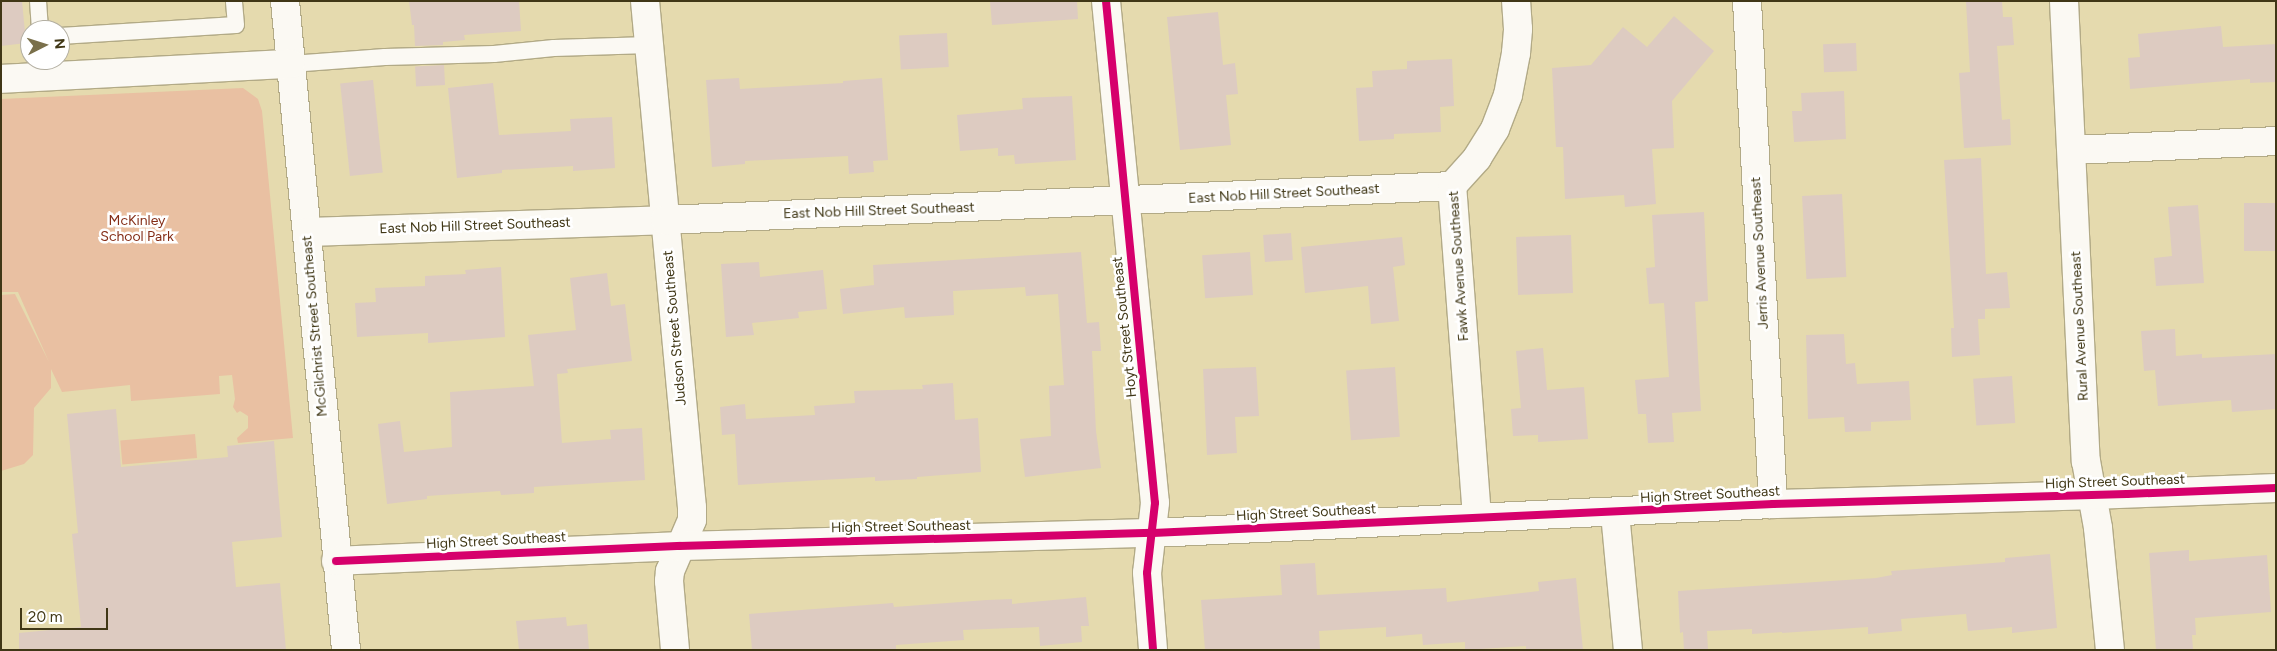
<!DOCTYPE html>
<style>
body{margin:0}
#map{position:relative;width:2277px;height:651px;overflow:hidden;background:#e5daae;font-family:Figtree,sans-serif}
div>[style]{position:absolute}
.green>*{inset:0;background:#e9c0a2;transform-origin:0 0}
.building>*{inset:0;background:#ddcbc1;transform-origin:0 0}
.roads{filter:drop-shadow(1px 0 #b2aa86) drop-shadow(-1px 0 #b2aa86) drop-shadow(0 1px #b2aa86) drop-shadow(0 -1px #b2aa86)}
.service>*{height:16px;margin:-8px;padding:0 8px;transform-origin:8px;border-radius:8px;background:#fbf9f3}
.minor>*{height:28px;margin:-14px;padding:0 14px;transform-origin:14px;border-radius:14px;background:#fbf9f3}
.tertiary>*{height:28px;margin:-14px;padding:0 14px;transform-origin:14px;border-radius:14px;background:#fbf9f3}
.cycleway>*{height:8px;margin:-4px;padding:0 4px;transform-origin:4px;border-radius:4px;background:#d6006c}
span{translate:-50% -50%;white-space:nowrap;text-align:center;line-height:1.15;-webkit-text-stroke:5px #fff;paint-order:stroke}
.street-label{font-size:14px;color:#403716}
.park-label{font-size:14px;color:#842d17}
.frame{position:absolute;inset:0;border:2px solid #403716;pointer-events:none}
.north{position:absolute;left:20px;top:20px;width:50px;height:50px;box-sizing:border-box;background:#fff;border:1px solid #b3afa2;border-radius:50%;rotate:85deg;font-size:14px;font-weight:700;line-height:20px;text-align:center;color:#403716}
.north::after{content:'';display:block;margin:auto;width:18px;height:22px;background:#7a704b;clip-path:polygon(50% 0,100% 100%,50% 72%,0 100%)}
.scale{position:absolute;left:20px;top:608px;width:88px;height:22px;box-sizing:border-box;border:2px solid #403716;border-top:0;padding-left:6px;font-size:15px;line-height:18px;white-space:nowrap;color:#403716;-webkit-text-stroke:4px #fff;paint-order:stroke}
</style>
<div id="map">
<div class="green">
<div style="clip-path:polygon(243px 88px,258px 99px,262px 111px,293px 438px,238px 443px,237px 438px,248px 428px,248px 416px,240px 411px,237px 413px,233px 407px,235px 399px,232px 375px,219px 376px,220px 394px,131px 401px,130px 385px,62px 392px,51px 369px,51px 388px,34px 408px,33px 455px,24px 464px,1px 471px,1px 295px,15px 294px,49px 362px,18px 292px,1px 292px,1px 99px)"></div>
<div style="left:195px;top:434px;width:24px;height:75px;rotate:85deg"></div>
</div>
<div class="building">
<div style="clip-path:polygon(1px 1px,22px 1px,26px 43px,1px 46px)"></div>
<div style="clip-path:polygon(409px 1px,519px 1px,521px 31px,464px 35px,465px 40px,443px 42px,443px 45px,415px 46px,414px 25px,412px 25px)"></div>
<div style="clip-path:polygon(990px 1px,1077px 1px,1078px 19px,992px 25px)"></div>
<div style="clip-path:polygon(2002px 1px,2003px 17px,2012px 17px,2014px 45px,1997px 46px,2002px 120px,2010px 119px,2011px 145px,1964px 148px,1959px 73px,1970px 72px,1966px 2px)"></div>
<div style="clip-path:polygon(1218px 12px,1223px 65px,1235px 63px,1238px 94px,1226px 95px,1231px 145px,1180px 150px,1167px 17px)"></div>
<div style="clip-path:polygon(1674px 16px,1714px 51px,1672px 101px,1674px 148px,1652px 149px,1656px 204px,1625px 207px,1624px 195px,1565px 199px,1563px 147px,1556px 147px,1552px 68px,1591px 65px,1623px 27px,1647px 47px)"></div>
<div style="clip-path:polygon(2221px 26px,2223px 47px,2276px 44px,2276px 82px,2250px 83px,2250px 79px,2130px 89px,2128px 58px,2140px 57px,2138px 34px)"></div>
<div style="left:947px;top:33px;width:34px;height:48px;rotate:87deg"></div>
<div style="left:1856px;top:43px;width:28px;height:33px;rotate:88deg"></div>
<div style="clip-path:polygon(1452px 59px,1454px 106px,1440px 107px,1441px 132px,1394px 134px,1394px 139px,1359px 141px,1356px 88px,1373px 87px,1372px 71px,1407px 69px,1407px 61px)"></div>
<div style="left:444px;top:65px;width:20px;height:29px;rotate:87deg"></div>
<div style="clip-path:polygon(739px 78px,740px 89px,843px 83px,843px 81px,882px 78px,888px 160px,873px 161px,874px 172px,849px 174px,848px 156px,745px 161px,745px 164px,712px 167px,706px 80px)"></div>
<div style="left:373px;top:80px;width:93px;height:33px;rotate:84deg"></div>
<div style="clip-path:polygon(493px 83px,499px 135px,571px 131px,570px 119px,612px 117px,615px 168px,573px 171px,573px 166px,502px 170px,502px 173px,457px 178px,448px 88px)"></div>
<div style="clip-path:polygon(1844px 91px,1846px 139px,1794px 142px,1792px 111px,1802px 111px,1801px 93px)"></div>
<div style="clip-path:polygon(1072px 96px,1076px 160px,1015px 164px,1014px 155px,998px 156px,998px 148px,960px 151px,957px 115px,1023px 109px,1022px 98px)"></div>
<div style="clip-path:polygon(1981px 158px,1986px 274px,2007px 272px,2010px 308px,1985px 309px,1985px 319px,1978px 319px,1980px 355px,1952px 357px,1951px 328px,1954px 328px,1944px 160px)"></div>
<div style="left:1842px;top:194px;width:83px;height:40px;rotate:87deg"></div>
<div style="left:2276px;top:203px;width:48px;height:32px;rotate:90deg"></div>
<div style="clip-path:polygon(2198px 205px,2204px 283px,2156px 286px,2154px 258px,2172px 256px,2168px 207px)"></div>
<div style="clip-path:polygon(1704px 212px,1708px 301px,1695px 302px,1701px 411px,1672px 413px,1674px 442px,1648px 443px,1646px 414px,1638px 414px,1635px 380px,1669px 377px,1664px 303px,1649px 304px,1646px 268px,1655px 267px,1652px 215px)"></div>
<div style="left:1291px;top:233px;width:27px;height:28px;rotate:86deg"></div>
<div style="left:1571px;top:235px;width:58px;height:55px;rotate:88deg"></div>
<div style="clip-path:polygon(1402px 237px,1405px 265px,1393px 267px,1399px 321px,1371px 324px,1368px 286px,1305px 293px,1301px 247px)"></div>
<div style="clip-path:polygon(1081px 252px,1087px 323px,1099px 322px,1101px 351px,1092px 351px,1096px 431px,1101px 468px,1025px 477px,1020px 439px,1051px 436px,1049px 386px,1064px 385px,1058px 294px,1026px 296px,1025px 287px,953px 291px,954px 315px,905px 318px,904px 307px,843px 314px,840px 289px,874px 285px,873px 265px)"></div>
<div style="left:1250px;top:252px;width:43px;height:48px;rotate:86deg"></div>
<div style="clip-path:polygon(759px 262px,760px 277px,823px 270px,827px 309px,798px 312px,799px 318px,752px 323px,754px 335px,726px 337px,721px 264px)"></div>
<div style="clip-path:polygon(501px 267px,505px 337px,428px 343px,428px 333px,357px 337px,355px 303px,376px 302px,375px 288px,425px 286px,425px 276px,466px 274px,465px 270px)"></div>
<div style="clip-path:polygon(607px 273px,611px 306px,625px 304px,632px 361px,567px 369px,568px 373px,557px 374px,562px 443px,611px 439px,610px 430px,642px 428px,645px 480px,534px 487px,534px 493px,501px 495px,500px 491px,427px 496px,427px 499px,387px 504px,378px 424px,400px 421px,404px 452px,452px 447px,450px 392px,534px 386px,528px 335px,576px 330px,570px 278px)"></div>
<div style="clip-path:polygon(2175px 329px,2176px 356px,2202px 354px,2202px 358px,2276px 354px,2276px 409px,2232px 412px,2231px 400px,2158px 406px,2155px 370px,2144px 371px,2141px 331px)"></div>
<div style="clip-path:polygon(1844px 334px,1846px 364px,1855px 363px,1857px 384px,1909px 381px,1911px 420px,1871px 422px,1871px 431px,1845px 432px,1844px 417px,1808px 419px,1806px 335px)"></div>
<div style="clip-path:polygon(1543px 348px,1547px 390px,1584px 387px,1588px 439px,1538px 442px,1538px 435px,1513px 436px,1511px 409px,1521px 408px,1516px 351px)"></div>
<div style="clip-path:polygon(1256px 367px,1259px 416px,1235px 417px,1237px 453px,1207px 455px,1203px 369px)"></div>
<div style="left:1395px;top:367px;width:70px;height:49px;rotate:86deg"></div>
<div style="left:2012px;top:376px;width:47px;height:39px;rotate:86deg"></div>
<div style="clip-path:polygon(953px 383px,955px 420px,978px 418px,981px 472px,917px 477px,917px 479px,875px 481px,875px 477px,738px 485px,735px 434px,722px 435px,720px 407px,745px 404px,746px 419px,815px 415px,814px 406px,855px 403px,854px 391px,923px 389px,922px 385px)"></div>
<div style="clip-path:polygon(116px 409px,121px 467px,228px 457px,227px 446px,274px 441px,282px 537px,232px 542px,236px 587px,280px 583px,286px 650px,19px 650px,19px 633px,81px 627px,72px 534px,78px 533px,67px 414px)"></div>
<div style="clip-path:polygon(2189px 550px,2189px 561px,2267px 555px,2271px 612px,2195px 618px,2196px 635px,2192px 635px,2193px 650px,2156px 650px,2149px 553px)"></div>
<div style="clip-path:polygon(2050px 554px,2057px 628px,2012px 633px,2012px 627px,1968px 631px,1966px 614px,1901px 619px,1902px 631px,1868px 634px,1868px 627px,1782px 633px,1782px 632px,1752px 634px,1752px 629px,1707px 631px,1708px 650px,1684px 650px,1683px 632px,1680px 633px,1678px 591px,1876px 578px,1892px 575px,1891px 571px,2005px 562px,2005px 558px)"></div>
<div style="clip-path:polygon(1315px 563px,1317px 595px,1446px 588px,1447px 602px,1539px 591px,1538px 582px,1576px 578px,1583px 650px,1526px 650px,1526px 646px,1465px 650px,1465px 642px,1423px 645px,1422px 634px,1386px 637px,1386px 627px,1319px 631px,1320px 649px,1205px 650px,1201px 600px,1282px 595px,1280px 565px)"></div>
<div style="clip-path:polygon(1086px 597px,1089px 626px,1081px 626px,1082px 642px,1040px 646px,1039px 627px,963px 630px,964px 640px,896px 645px,896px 650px,752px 650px,749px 614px,893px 603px,894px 607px,987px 600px,1012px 599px,1012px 604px)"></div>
<div style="clip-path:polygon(566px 617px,567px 626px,587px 624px,589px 650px,519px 650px,516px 621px)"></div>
</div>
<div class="roads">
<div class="service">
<div style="left:38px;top:1px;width:29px;rotate:86deg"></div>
<div style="left:60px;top:36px;width:176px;rotate:-3.6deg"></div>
<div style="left:236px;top:25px;width:24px;rotate:-95deg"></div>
<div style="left:291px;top:64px;width:94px;rotate:-4.3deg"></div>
<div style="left:385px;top:57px;width:109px;rotate:-1.6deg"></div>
<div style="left:494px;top:54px;width:60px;rotate:-5.7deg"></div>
<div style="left:554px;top:48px;width:95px;rotate:-1.8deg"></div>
</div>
<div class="minor">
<div style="left:285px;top:1px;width:652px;rotate:84.63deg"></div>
<div style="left:645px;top:1px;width:509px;rotate:84.7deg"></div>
<div style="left:692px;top:508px;width:12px;rotate:90deg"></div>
<div style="left:692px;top:520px;width:56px;rotate:113.3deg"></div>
<div style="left:670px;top:571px;width:10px;rotate:96deg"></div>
<div style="left:669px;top:581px;width:69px;rotate:85deg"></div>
<div style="left:1747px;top:1px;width:504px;rotate:87.04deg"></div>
<div style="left:1px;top:79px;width:290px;rotate:-3deg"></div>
<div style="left:2072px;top:150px;width:204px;rotate:-2.5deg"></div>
<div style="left:307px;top:232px;width:358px;rotate:-1.9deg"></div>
<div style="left:665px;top:220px;width:788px;rotate:-2.47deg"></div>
<div style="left:1615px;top:513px;width:138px;rotate:84.6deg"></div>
<div style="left:1477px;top:517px;width:332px;rotate:-94.3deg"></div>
<div style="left:1452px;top:186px;width:38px;rotate:-48deg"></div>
<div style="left:1477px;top:158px;width:34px;rotate:-58deg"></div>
<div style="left:1495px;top:129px;width:36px;rotate:-69deg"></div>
<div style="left:1508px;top:95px;width:43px;rotate:-79.2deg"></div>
<div style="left:1516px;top:53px;width:24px;rotate:-85deg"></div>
<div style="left:1518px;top:29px;width:28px;rotate:-94deg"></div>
<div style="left:336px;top:561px;width:343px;rotate:-2.5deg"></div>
<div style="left:679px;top:546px;width:474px;rotate:-1.6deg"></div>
<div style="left:1153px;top:533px;width:621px;rotate:-2.68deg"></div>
<div style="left:1773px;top:504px;width:320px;rotate:-1.6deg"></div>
</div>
<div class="tertiary">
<div style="left:1106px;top:1px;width:504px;rotate:84.43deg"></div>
<div style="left:1155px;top:503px;width:70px;rotate:96.5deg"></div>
<div style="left:1147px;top:573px;width:77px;rotate:85.5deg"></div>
<div style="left:2064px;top:1px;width:461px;rotate:87.3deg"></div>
<div style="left:2086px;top:461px;width:68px;rotate:79.8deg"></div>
<div style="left:2098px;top:528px;width:123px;rotate:84.4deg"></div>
<div style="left:2093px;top:495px;width:183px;rotate:-2.2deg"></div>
</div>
</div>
<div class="cycleway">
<div style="left:1106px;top:1px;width:504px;rotate:84.43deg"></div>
<div style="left:1155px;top:503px;width:70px;rotate:96.5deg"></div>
<div style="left:1147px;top:573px;width:77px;rotate:85.5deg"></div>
<div style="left:336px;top:561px;width:343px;rotate:-2.5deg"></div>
<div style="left:679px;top:546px;width:474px;rotate:-1.6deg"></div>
<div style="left:1153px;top:533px;width:621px;rotate:-2.68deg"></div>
<div style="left:1773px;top:504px;width:354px;rotate:-1.6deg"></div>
<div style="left:2127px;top:494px;width:149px;rotate:-2.3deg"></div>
</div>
<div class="street-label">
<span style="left:1284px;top:194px;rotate:-3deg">East Nob Hill Street Southeast</span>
<span style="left:879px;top:211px;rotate:-2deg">East Nob Hill Street Southeast</span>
<span style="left:475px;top:226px;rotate:-2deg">East Nob Hill Street Southeast</span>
<span style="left:1760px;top:253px;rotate:-93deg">Jerris Avenue Southeast</span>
<span style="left:1459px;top:266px;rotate:-94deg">Fawk Avenue Southeast</span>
<span style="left:315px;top:326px;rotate:-95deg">McGilchrist Street Southeast</span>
<span style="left:2080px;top:326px;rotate:-93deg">Rural Avenue Southeast</span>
<span style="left:1125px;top:327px;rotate:-96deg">Hoyt Street Southeast</span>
<span style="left:675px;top:328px;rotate:-95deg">Judson Street Southeast</span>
<span style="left:2115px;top:482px;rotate:-2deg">High Street Southeast</span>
<span style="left:1710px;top:495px;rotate:-3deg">High Street Southeast</span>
<span style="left:1306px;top:513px;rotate:-3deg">High Street Southeast</span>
<span style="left:901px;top:527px;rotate:-1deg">High Street Southeast</span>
<span style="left:496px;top:541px;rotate:-3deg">High Street Southeast</span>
</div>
<div class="park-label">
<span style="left:137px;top:229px">McKinley<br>School Park</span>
</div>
<div class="frame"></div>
<div class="north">N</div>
<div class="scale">20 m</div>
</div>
